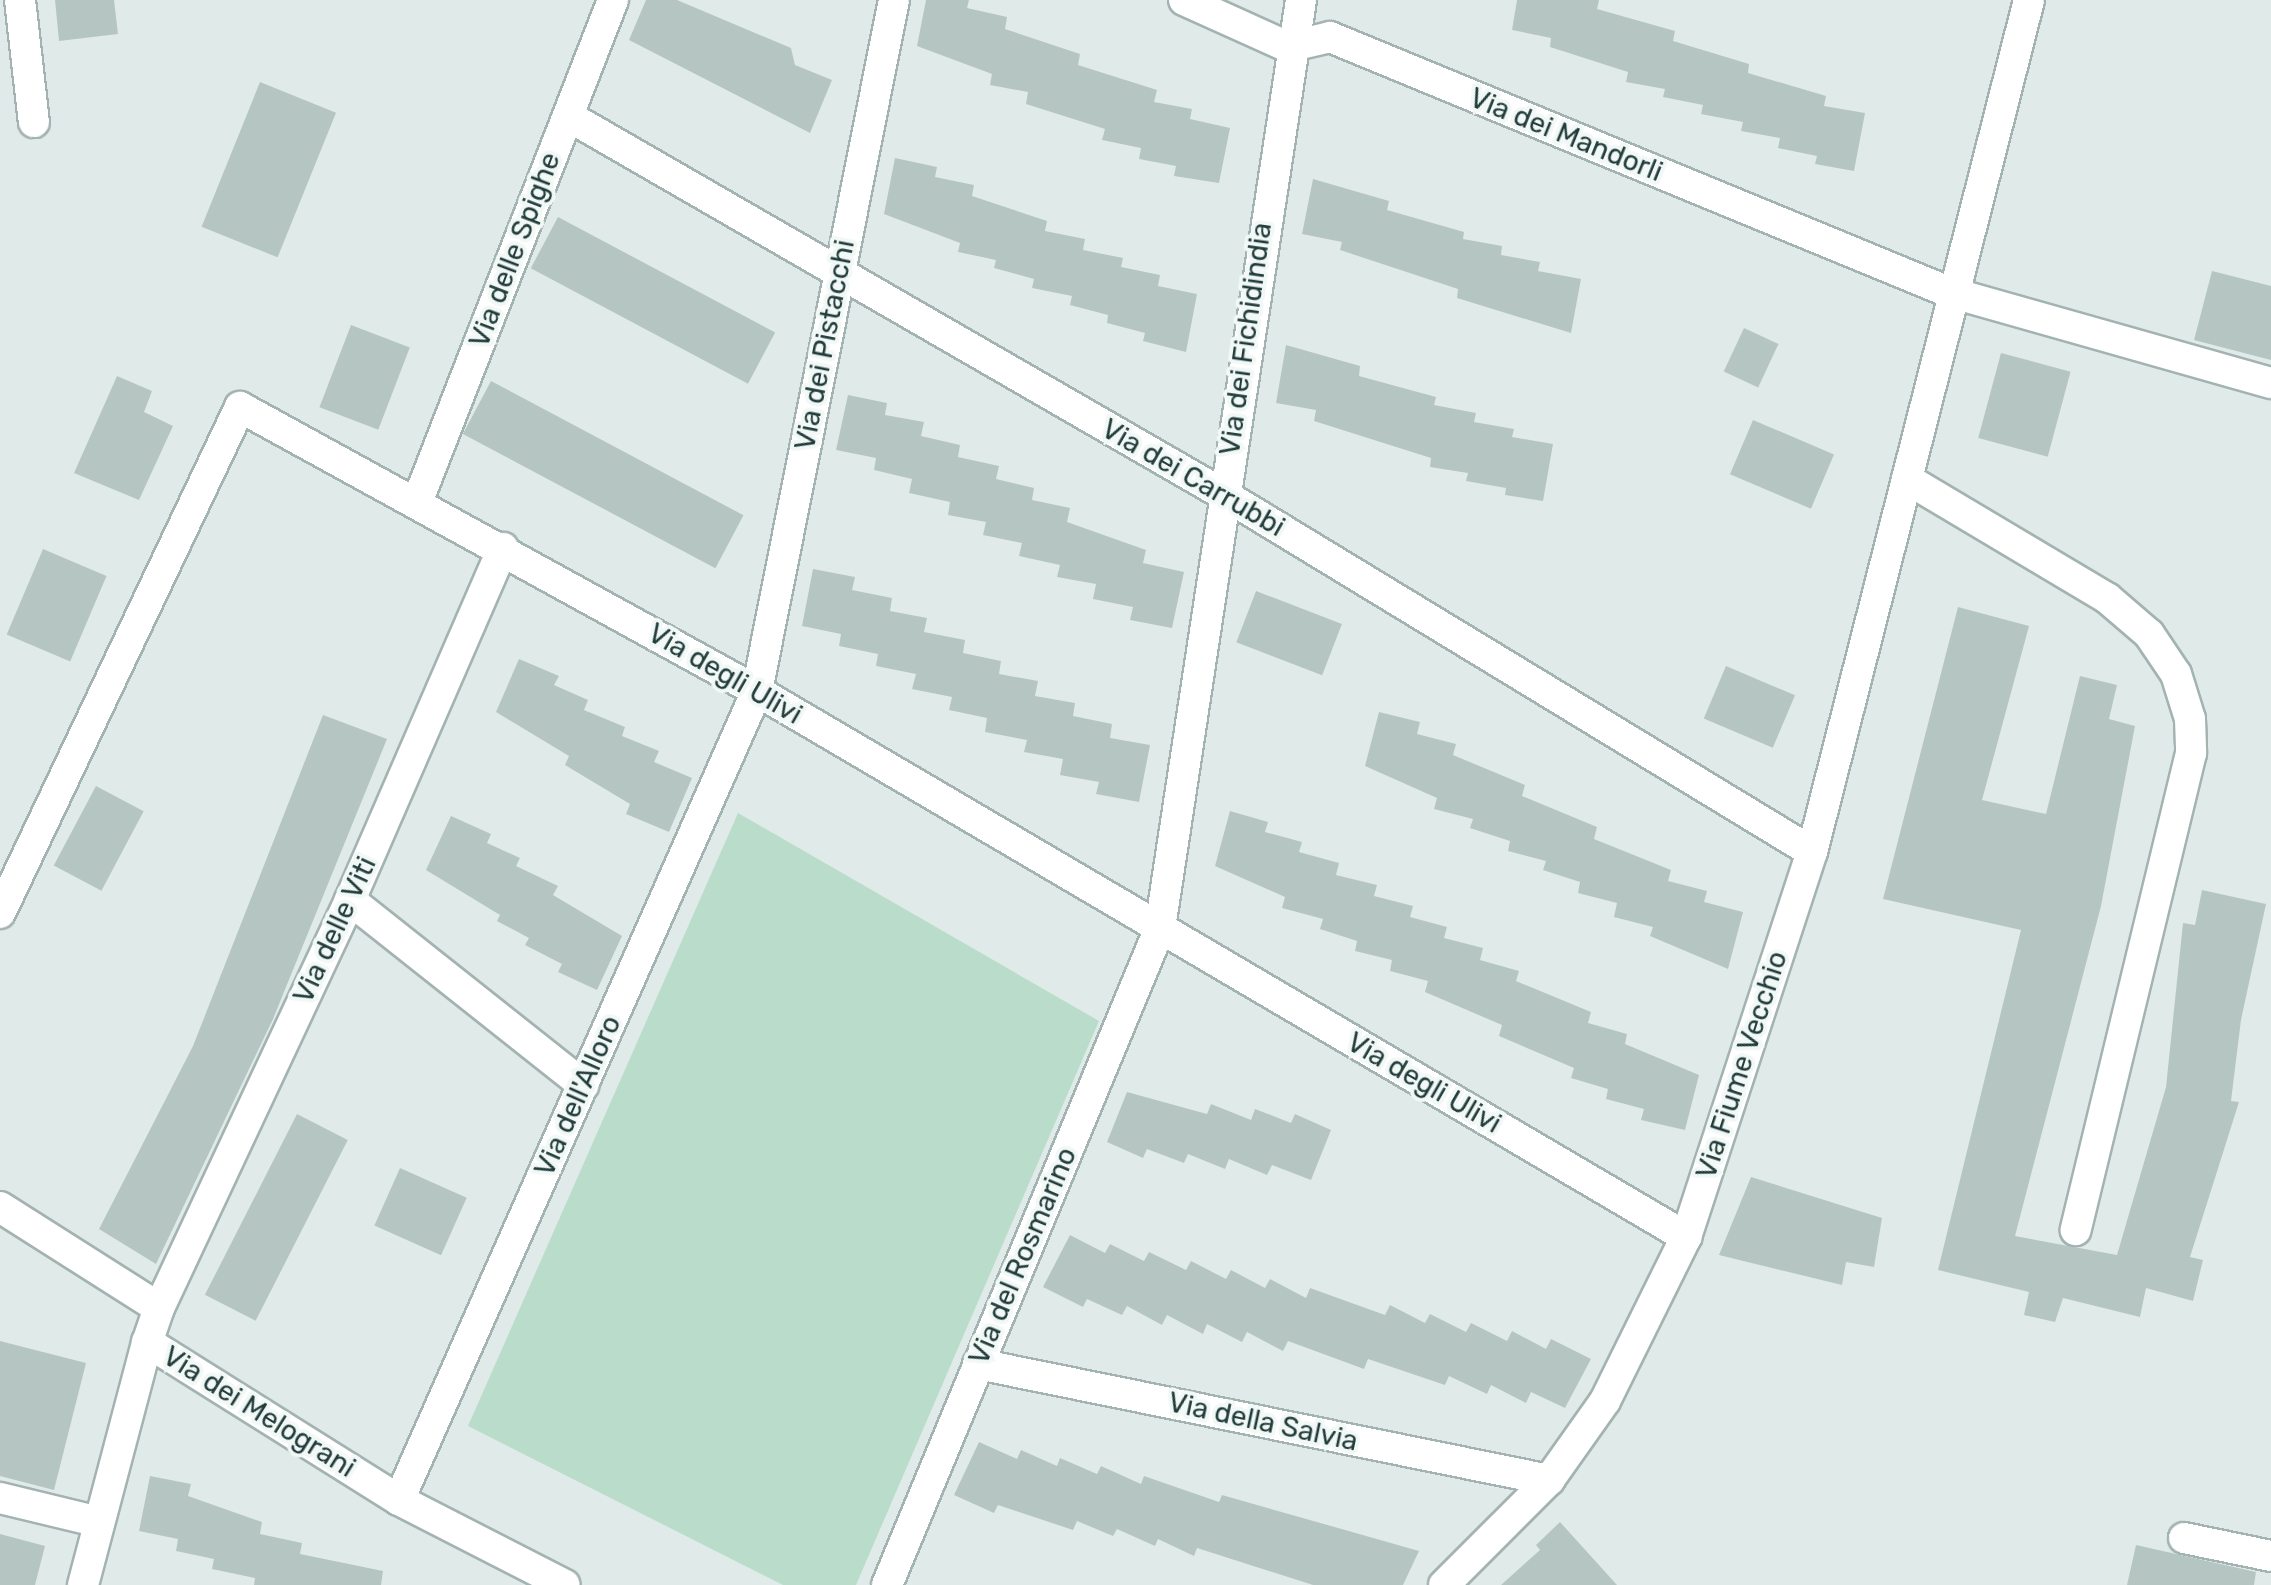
<!DOCTYPE html>
<style>
body{margin:0}
#map{position:relative;width:2271px;height:1585px;overflow:hidden;background:#e0ebe9;font-family:Rubik,sans-serif}
div>[style]{position:absolute}
.green>*{inset:0;background:#b9ddca}
.building>*{inset:0;background:#b5c6c2;transform-origin:0 0}
.roads{filter:drop-shadow(2px 0 #a3b3b1) drop-shadow(-2px 0 #a3b3b1) drop-shadow(0 2px #a3b3b1) drop-shadow(0 -2px #a3b3b1)}
.minor>*{height:30px;margin:-15px;padding:0 15px;transform-origin:15px;border-radius:15px;background:#fff}
span{translate:-50% -50%;white-space:nowrap;text-align:center;line-height:1.15;-webkit-text-stroke:8px #f1f8f6;paint-order:stroke}
.street-label{font-size:28px;color:#213c3a}
</style>
<div id="map">
<div class="green">
<div style="clip-path:polygon(738px 813px,1099px 1021px,856px 1585px,783px 1585px,468px 1426px)"></div>
</div>
<div class="building">
<div style="clip-path:polygon(55px 0,114px 0,118px 34px,59px 41px)"></div>
<div style="clip-path:polygon(646px 0,677px 0,791px 48px,795px 65px,832px 80px,810px 133px,629px 40px)"></div>
<div style="clip-path:polygon(926px 0,969px 0,967px 8px,1007px 17px,1005px 29px,1080px 54px,1078px 65px,1157px 90px,1154px 102px,1192px 109px,1190px 119px,1230px 128px,1219px 183px,1174px 176px,1176px 166px,1139px 159px,1141px 148px,1102px 140px,1105px 129px,1026px 104px,1028px 92px,990px 85px,992px 74px,917px 46px)"></div>
<div style="clip-path:polygon(1517px 0,1599px 0,1597px 9px,1675px 31px,1673px 41px,1749px 64px,1748px 73px,1826px 96px,1824px 106px,1865px 113px,1854px 171px,1815px 164px,1817px 156px,1778px 148px,1780px 138px,1741px 131px,1743px 122px,1701px 114px,1703px 105px,1663px 97px,1665px 89px,1626px 82px,1628px 72px,1550px 47px,1551px 38px,1512px 30px)"></div>
<div style="left:260px;top:82px;width:82px;height:156px;rotate:22deg"></div>
<div style="clip-path:polygon(895px 158px,937px 167px,935px 177px,974px 185px,972px 196px,1047px 221px,1045px 231px,1085px 239px,1083px 250px,1123px 258px,1121px 267px,1160px 275px,1158px 286px,1197px 294px,1186px 352px,1143px 341px,1145px 333px,1107px 323px,1108px 315px,1070px 305px,1072px 296px,1032px 288px,1034px 279px,994px 268px,996px 260px,958px 252px,960px 243px,884px 214px)"></div>
<div style="clip-path:polygon(1313px 179px,1389px 201px,1387px 210px,1464px 232px,1463px 239px,1502px 246px,1501px 255px,1540px 262px,1538px 271px,1581px 279px,1571px 333px,1457px 298px,1458px 289px,1340px 250px,1342px 242px,1302px 234px)"></div>
<div style="left:558px;top:217px;width:246px;height:58px;rotate:28deg"></div>
<div style="clip-path:polygon(2212px 271px,2271px 286px,2271px 360px,2194px 340px)"></div>
<div style="left:351px;top:325px;width:63px;height:88px;rotate:21deg"></div>
<div style="left:1744px;top:328px;width:38px;height:48px;rotate:25deg"></div>
<div style="clip-path:polygon(1286px 345px,1360px 366px,1359px 376px,1436px 397px,1434px 405px,1476px 413px,1474px 422px,1514px 429px,1512px 437px,1553px 444px,1543px 501px,1505px 495px,1506px 488px,1466px 481px,1468px 473px,1430px 467px,1431px 458px,1314px 421px,1316px 410px,1276px 403px)"></div>
<div style="left:2001px;top:353px;width:72px;height:88px;rotate:15deg"></div>
<div style="clip-path:polygon(117px 376px,152px 391px,144px 412px,173px 426px,139px 500px,74px 473px)"></div>
<div style="left:491px;top:381px;width:286px;height:60px;rotate:28deg"></div>
<div style="clip-path:polygon(848px 395px,887px 403px,885px 415px,924px 422px,921px 436px,960px 445px,958px 457px,999px 466px,996px 479px,1034px 488px,1032px 500px,1070px 508px,1067px 522px,1146px 550px,1143px 563px,1184px 572px,1172px 628px,1130px 620px,1133px 607px,1093px 599px,1096px 584px,1057px 577px,1060px 565px,1019px 556px,1022px 543px,983px 535px,986px 522px,948px 515px,950px 502px,909px 493px,912px 479px,874px 470px,876px 458px,836px 450px)"></div>
<div style="left:1753px;top:420px;width:88px;height:59px;rotate:23deg"></div>
<div style="left:43px;top:549px;width:69px;height:93px;rotate:23deg"></div>
<div style="clip-path:polygon(813px 569px,855px 577px,852px 590px,892px 598px,890px 611px,927px 618px,924px 632px,965px 640px,963px 653px,1001px 661px,999px 674px,1038px 681px,1035px 696px,1075px 703px,1073px 716px,1112px 724px,1110px 738px,1150px 745px,1139px 802px,1096px 794px,1099px 782px,1060px 775px,1063px 759px,1024px 752px,1027px 740px,985px 732px,987px 718px,949px 710px,952px 697px,912px 689px,916px 674px,876px 666px,878px 654px,839px 646px,841px 634px,802px 626px)"></div>
<div style="left:1256px;top:591px;width:92px;height:55px;rotate:21deg"></div>
<div style="clip-path:polygon(1958px 607px,2029px 626px,1982px 800px,2046px 814px,2080px 676px,2117px 685px,2109px 719px,2135px 726px,2101px 906px,2015px 1236px,2117px 1255px,2166px 1087px,2183px 923px,2195px 925px,2202px 890px,2266px 904px,2241px 1020px,2231px 1101px,2239px 1102px,2190px 1257px,2203px 1260px,2193px 1301px,2146px 1288px,2140px 1317px,2063px 1298px,2055px 1322px,2024px 1315px,2029px 1292px,1938px 1270px,2021px 930px,1883px 899px)"></div>
<div style="clip-path:polygon(519px 659px,559px 676px,554px 685px,588px 700px,584px 710px,625px 727px,622px 736px,659px 751px,654px 762px,692px 778px,669px 832px,626px 814px,630px 804px,565px 765px,569px 756px,496px 712px)"></div>
<div style="left:1726px;top:666px;width:75px;height:57px;rotate:23deg"></div>
<div style="clip-path:polygon(1379px 712px,1420px 722px,1417px 734px,1456px 744px,1453px 755px,1525px 785px,1522px 796px,1597px 827px,1594px 839px,1671px 870px,1668px 881px,1707px 891px,1704px 902px,1743px 912px,1728px 969px,1650px 936px,1653px 927px,1614px 917px,1617px 903px,1578px 893px,1580px 882px,1543px 870px,1546px 861px,1508px 851px,1510px 841px,1470px 828px,1473px 819px,1434px 809px,1437px 798px,1365px 766px)"></div>
<div style="clip-path:polygon(323px 715px,387px 739px,273px 1019px,156px 1264px,99px 1229px,193px 1046px)"></div>
<div style="left:96px;top:786px;width:54px;height:90px;rotate:28deg"></div>
<div style="clip-path:polygon(1230px 811px,1268px 822px,1265px 832px,1302px 842px,1299px 852px,1339px 863px,1336px 875px,1377px 885px,1374px 896px,1413px 906px,1410px 917px,1447px 927px,1444px 938px,1483px 948px,1480px 960px,1519px 971px,1516px 981px,1591px 1012px,1588px 1023px,1627px 1034px,1625px 1044px,1699px 1075px,1685px 1130px,1641px 1120px,1644px 1109px,1606px 1099px,1608px 1089px,1571px 1078px,1574px 1068px,1499px 1036px,1502px 1025px,1425px 992px,1428px 981px,1390px 971px,1392px 960px,1355px 951px,1357px 941px,1320px 929px,1323px 919px,1282px 908px,1285px 897px,1215px 866px)"></div>
<div style="clip-path:polygon(451px 816px,491px 834px,487px 843px,520px 858px,516px 866px,558px 886px,553px 895px,622px 936px,597px 990px,558px 972px,562px 964px,525px 945px,529px 938px,497px 921px,500px 915px,426px 870px)"></div>
<div style="clip-path:polygon(1127px 1092px,1207px 1114px,1211px 1104px,1251px 1120px,1255px 1109px,1291px 1123px,1295px 1114px,1331px 1130px,1311px 1180px,1272px 1165px,1267px 1175px,1229px 1159px,1225px 1169px,1188px 1154px,1184px 1163px,1147px 1149px,1143px 1158px,1107px 1142px)"></div>
<div style="left:297px;top:1114px;width:57px;height:203px;rotate:27deg"></div>
<div style="left:400px;top:1168px;width:73px;height:63px;rotate:24deg"></div>
<div style="clip-path:polygon(1751px 1177px,1882px 1218px,1874px 1267px,1846px 1262px,1842px 1285px,1719px 1255px)"></div>
<div style="clip-path:polygon(1070px 1235px,1105px 1253px,1110px 1244px,1144px 1261px,1149px 1252px,1186px 1270px,1191px 1261px,1226px 1279px,1231px 1270px,1265px 1288px,1270px 1279px,1306px 1298px,1310px 1288px,1385px 1315px,1390px 1305px,1425px 1323px,1430px 1314px,1466px 1332px,1471px 1323px,1507px 1341px,1512px 1331px,1546px 1349px,1551px 1339px,1591px 1359px,1565px 1408px,1531px 1392px,1526px 1403px,1491px 1385px,1487px 1394px,1449px 1376px,1445px 1385px,1368px 1359px,1364px 1369px,1288px 1341px,1283px 1351px,1247px 1332px,1242px 1342px,1207px 1324px,1203px 1334px,1167px 1315px,1162px 1325px,1127px 1306px,1122px 1315px,1087px 1299px,1083px 1307px,1043px 1287px)"></div>
<div style="clip-path:polygon(0 1341px,86px 1363px,54px 1490px,0 1476px)"></div>
<div style="clip-path:polygon(979px 1442px,1017px 1459px,1021px 1450px,1057px 1466px,1060px 1458px,1097px 1474px,1101px 1466px,1141px 1484px,1144px 1476px,1219px 1502px,1222px 1495px,1419px 1551px,1403px 1585px,1313px 1585px,1197px 1548px,1194px 1556px,1158px 1539px,1155px 1546px,1117px 1529px,1113px 1536px,1077px 1521px,1073px 1530px,998px 1505px,994px 1513px,954px 1495px)"></div>
<div style="clip-path:polygon(150px 1476px,191px 1484px,188px 1496px,262px 1522px,260px 1534px,302px 1543px,300px 1554px,383px 1571px,381px 1585px,254px 1585px,255px 1578px,212px 1569px,214px 1559px,176px 1551px,178px 1539px,139px 1531px)"></div>
<div style="clip-path:polygon(1560px 1522px,1617px 1585px,1501px 1585px,1540px 1550px,1536px 1545px)"></div>
<div style="clip-path:polygon(0 1534px,45px 1546px,35px 1585px,0 1585px)"></div>
<div style="clip-path:polygon(2136px 1545px,2256px 1572px,2254px 1585px,2127px 1585px)"></div>
</div>
<div class="roads">
<div class="minor">
<div style="left:20px;top:0;width:123px;rotate:83.5deg"></div>
<div style="left:1184px;top:0;width:114px;rotate:24.3deg"></div>
<div style="left:1288px;top:47px;width:43px;rotate:-13.4deg"></div>
<div style="left:1330px;top:37px;width:669px;rotate:22.39deg"></div>
<div style="left:1949px;top:292px;width:335px;rotate:15.8deg"></div>
<div style="left:568px;top:116px;width:756px;rotate:29.99deg"></div>
<div style="left:1223px;top:494px;width:689px;rotate:31.29deg"></div>
<div style="left:1907px;top:479px;width:233px;rotate:30.8deg"></div>
<div style="left:2107px;top:598px;width:55px;rotate:40.6deg"></div>
<div style="left:2149px;top:634px;width:48px;rotate:56deg"></div>
<div style="left:2176px;top:674px;width:47px;rotate:72.7deg"></div>
<div style="left:2190px;top:719px;width:34px;rotate:88deg"></div>
<div style="left:2191px;top:753px;width:491px;rotate:103.6deg"></div>
<div style="left:418px;top:500px;width:537px;rotate:-68.69deg"></div>
<div style="left:350px;top:900px;width:298px;rotate:38.4deg"></div>
<div style="left:0;top:913px;width:560px;rotate:-64.62deg"></div>
<div style="left:240px;top:407px;width:590px;rotate:28.78deg"></div>
<div style="left:757px;top:691px;width:1078px;rotate:30.44deg"></div>
<div style="left:0;top:1207px;width:188px;rotate:32.4deg"></div>
<div style="left:159px;top:1308px;width:36px;rotate:109deg"></div>
<div style="left:147px;top:1342px;width:297px;rotate:32.1deg"></div>
<div style="left:399px;top:1500px;width:186px;rotate:27.1deg"></div>
<div style="left:159px;top:1308px;width:450px;rotate:-64.9deg"></div>
<div style="left:350px;top:900px;width:384px;rotate:-66.5deg"></div>
<div style="left:978px;top:1364px;width:583px;rotate:11.48deg"></div>
<div style="left:0;top:1498px;width:102px;rotate:13.6deg"></div>
<div style="left:399px;top:1500px;width:885px;rotate:-66.13deg"></div>
<div style="left:757px;top:691px;width:704px;rotate:-78.79deg"></div>
<div style="left:2184px;top:1538px;width:89px;rotate:11.7deg"></div>
<div style="left:83px;top:1585px;width:251px;rotate:-75.2deg"></div>
<div style="left:887px;top:1585px;width:711px;rotate:-67.44deg"></div>
<div style="left:1160px;top:928px;width:939px;rotate:-81.36deg"></div>
<div style="left:1444px;top:1585px;width:148px;rotate:-45deg"></div>
<div style="left:1549px;top:1480px;width:97px;rotate:-54.7deg"></div>
<div style="left:1605px;top:1401px;width:183px;rotate:-63.7deg"></div>
<div style="left:1686px;top:1237px;width:405px;rotate:-71.9deg"></div>
<div style="left:1812px;top:852px;width:879px;rotate:-75.71deg"></div>
</div>
</div>
<div class="street-label">
<span style="left:1566px;top:135px;rotate:22deg">Via dei Mandorli</span>
<span style="left:515px;top:250px;rotate:-69deg">Via delle Spighe</span>
<span style="left:1246px;top:339px;rotate:-82deg">Via dei Fichidindia</span>
<span style="left:825px;top:345px;rotate:-79deg">Via dei Pistacchi</span>
<span style="left:1193px;top:478px;rotate:30deg">Via dei Carrubbi</span>
<span style="left:725px;top:674px;rotate:30deg">Via degli Ulivi</span>
<span style="left:335px;top:930px;rotate:-65deg">Via delle Viti</span>
<span style="left:1742px;top:1065px;rotate:-72deg">Via Fiume Vecchio</span>
<span style="left:1424px;top:1083px;rotate:30deg">Via degli Ulivi</span>
<span style="left:578px;top:1096px;rotate:-66deg">Via dell'Alloro</span>
<span style="left:1023px;top:1256px;rotate:-67deg">Via del Rosmarino</span>
<span style="left:259px;top:1412px;rotate:32deg">Via dei Melograni</span>
<span style="left:1263px;top:1422px;rotate:12deg">Via della Salvia</span>
</div>
</div>
